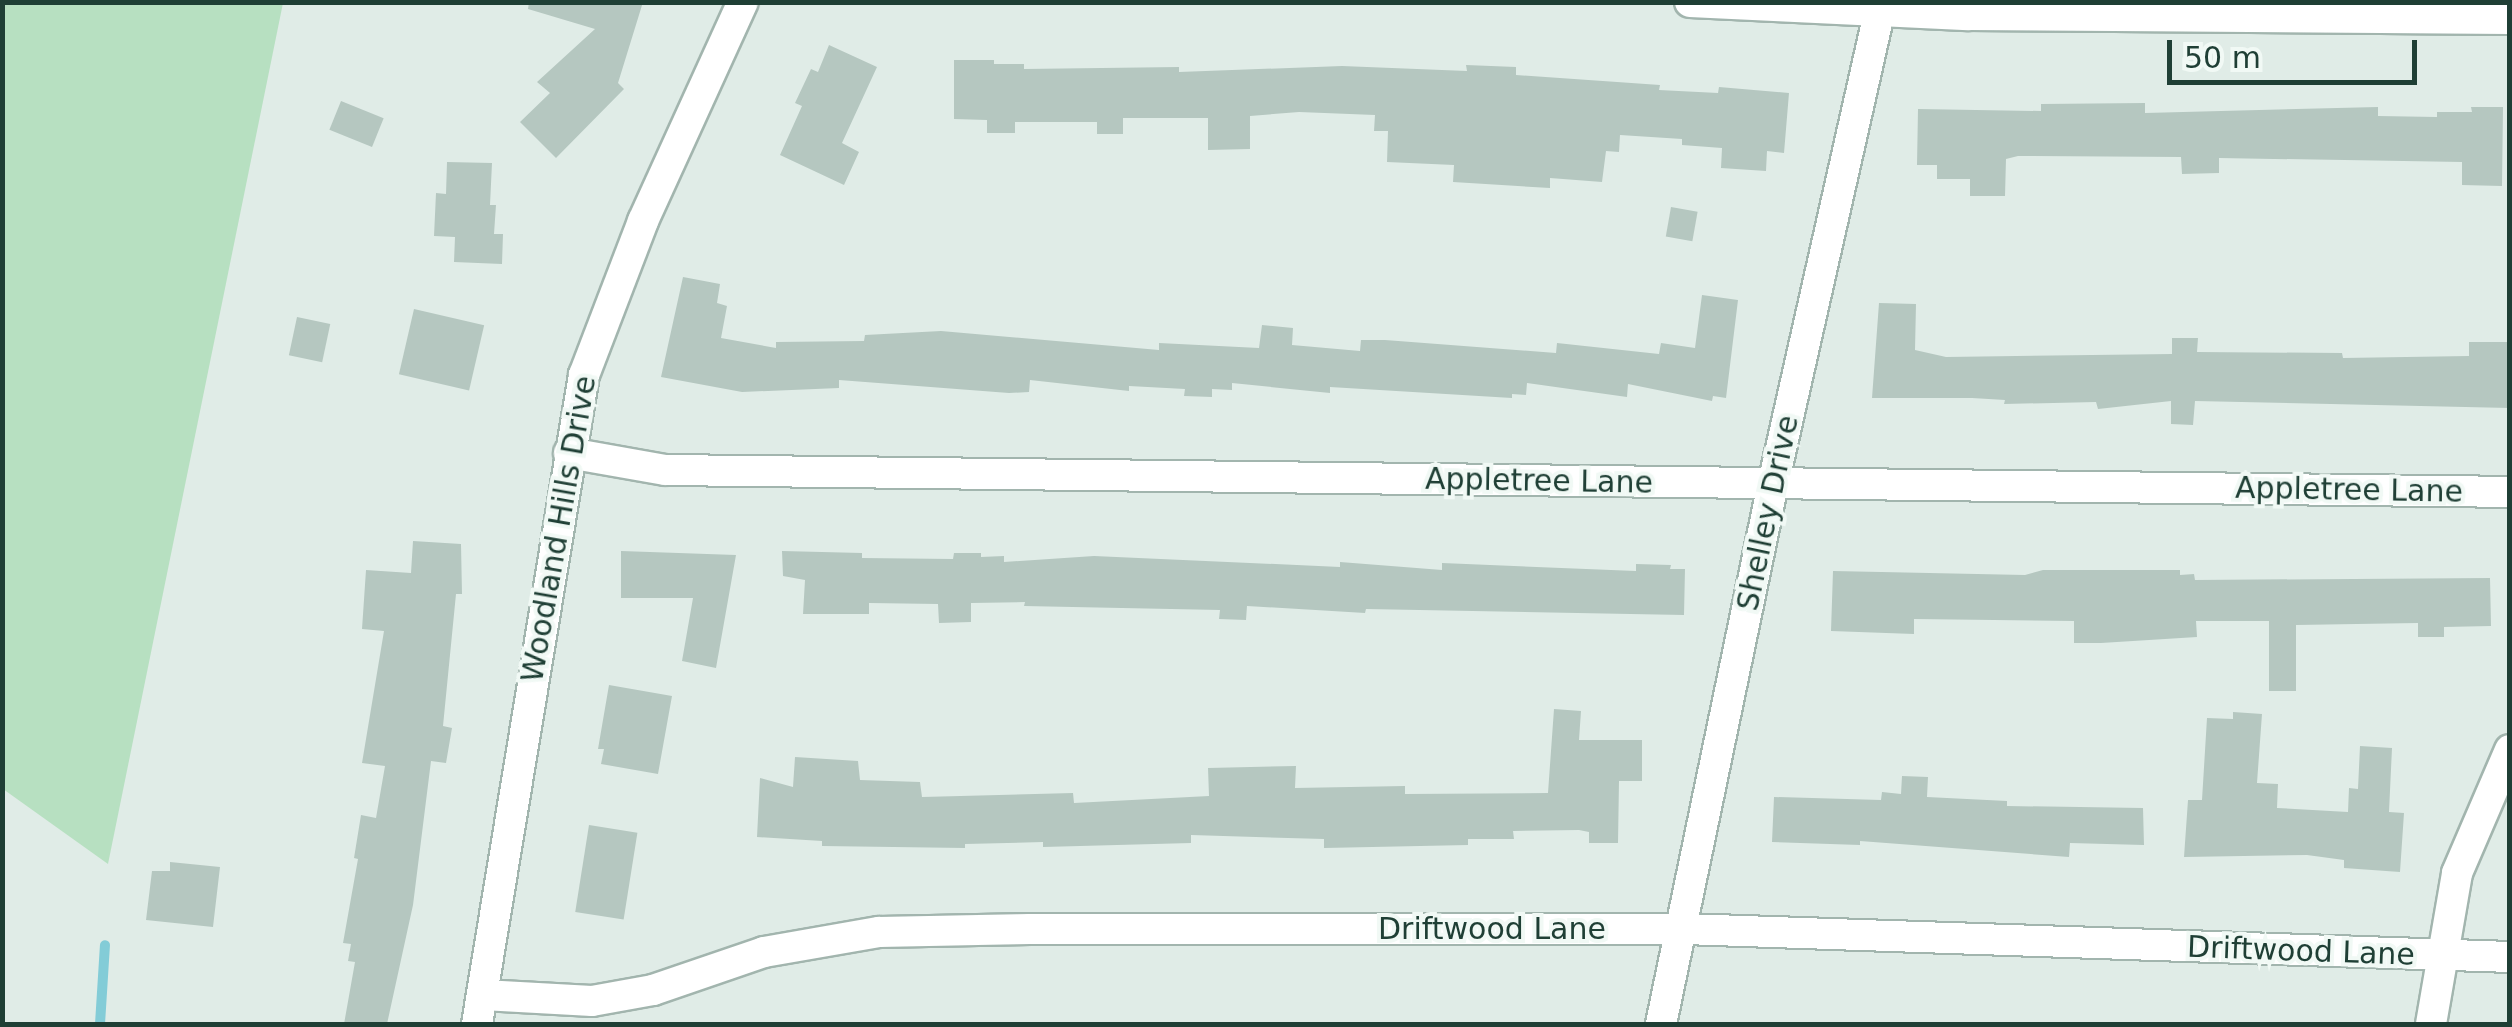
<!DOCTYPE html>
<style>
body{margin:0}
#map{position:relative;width:2512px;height:1027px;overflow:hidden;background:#e0ece7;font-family:"DejaVu Sans",sans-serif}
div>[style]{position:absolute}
.green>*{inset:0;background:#b7e0c1}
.stream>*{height:10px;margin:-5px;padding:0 5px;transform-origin:5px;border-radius:5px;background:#83ccd7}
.building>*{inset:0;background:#b5c7c0;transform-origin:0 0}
.roads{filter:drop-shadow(2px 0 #a2b5ae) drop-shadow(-2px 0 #a2b5ae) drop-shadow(0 2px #a2b5ae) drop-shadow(0 -2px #a2b5ae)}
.street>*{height:30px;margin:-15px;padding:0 15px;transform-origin:15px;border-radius:15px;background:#fff}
span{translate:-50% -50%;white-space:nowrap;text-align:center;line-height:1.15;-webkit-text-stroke:8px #f1f9f5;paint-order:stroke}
.street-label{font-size:30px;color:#1f3f35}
.frame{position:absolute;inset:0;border:5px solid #1f3f35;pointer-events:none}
.scale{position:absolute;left:2167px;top:40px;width:250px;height:45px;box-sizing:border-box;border:5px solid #1f3f35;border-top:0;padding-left:12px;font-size:30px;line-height:35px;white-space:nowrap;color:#1f3f35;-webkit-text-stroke:8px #f1f9f5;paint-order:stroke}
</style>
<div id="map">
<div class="green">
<div style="clip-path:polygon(3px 2px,283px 3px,108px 864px,3px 789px)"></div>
</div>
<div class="stream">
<div style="left:100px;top:1024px;width:79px;rotate:-86.4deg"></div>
</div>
<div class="building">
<div style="clip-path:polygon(529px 2px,643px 2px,618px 83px,624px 89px,556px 158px,520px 122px,550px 93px,537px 82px,595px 29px,528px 9px)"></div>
<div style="clip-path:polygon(829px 45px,877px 67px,842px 143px,859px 152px,844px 185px,780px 155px,802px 106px,795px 103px,811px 69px,818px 72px)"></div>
<div style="clip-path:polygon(954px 60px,994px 60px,994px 64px,1024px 64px,1024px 69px,1179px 67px,1179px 72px,1342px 66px,1467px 71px,1466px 65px,1516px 67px,1516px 75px,1660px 85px,1659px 90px,1718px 93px,1719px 87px,1789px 93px,1784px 153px,1767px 151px,1766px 171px,1721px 168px,1722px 148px,1682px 145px,1682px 139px,1620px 135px,1619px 152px,1606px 151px,1602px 182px,1550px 178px,1550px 188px,1453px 182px,1454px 165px,1387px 162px,1388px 131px,1374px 131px,1375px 115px,1299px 112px,1250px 116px,1250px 149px,1208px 150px,1208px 118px,1123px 118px,1123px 134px,1097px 134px,1097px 122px,1015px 122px,1015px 133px,987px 133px,987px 120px,954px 119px)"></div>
<div style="left:341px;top:101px;width:46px;height:31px;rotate:22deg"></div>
<div style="clip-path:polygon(2145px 103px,2145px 113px,2378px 107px,2378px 116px,2437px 117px,2437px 112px,2472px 112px,2471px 107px,2503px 107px,2502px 186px,2462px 185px,2462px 162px,2219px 158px,2219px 173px,2182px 174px,2181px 157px,2018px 156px,2006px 159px,2005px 196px,1970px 196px,1970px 179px,1937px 179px,1937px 165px,1917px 165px,1918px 109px,2041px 111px,2041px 104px)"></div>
<div style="clip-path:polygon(447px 162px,492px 163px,490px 205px,496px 205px,494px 234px,503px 234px,502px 264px,454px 262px,455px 237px,434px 236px,436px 193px,446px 194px)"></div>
<div style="left:1671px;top:207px;width:27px;height:30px;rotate:10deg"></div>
<div style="clip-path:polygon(683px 277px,720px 284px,717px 303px,727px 306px,721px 338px,776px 348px,776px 342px,864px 341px,865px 335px,941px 331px,1159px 350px,1159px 343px,1259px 348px,1262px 325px,1293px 328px,1292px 345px,1360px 351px,1361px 340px,1385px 340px,1556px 353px,1557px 343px,1659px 354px,1661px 343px,1695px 348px,1702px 295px,1738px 300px,1726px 398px,1713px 396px,1712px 401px,1628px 384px,1627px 397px,1527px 383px,1526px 395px,1512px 394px,1512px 398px,1330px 387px,1330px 393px,1232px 383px,1232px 390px,1212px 389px,1212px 397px,1184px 396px,1185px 389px,1129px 386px,1129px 391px,1030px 380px,1029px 392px,1009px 393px,839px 380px,839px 388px,742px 392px,661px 377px)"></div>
<div style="clip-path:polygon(1879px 303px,1916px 304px,1915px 350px,1946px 357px,2172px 354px,2172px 338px,2198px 338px,2197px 352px,2342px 353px,2343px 358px,2469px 356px,2469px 342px,2510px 342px,2510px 408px,2195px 401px,2193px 425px,2171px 424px,2171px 401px,2098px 409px,2096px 402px,2004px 404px,2005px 400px,1972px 398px,1872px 398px)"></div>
<div style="left:414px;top:309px;width:72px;height:67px;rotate:13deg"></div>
<div style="left:297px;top:317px;width:34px;height:39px;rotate:12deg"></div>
<div style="clip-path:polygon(413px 541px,461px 544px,462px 594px,456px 594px,443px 726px,452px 728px,446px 763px,431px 761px,413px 905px,387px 1024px,344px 1024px,355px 962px,348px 961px,351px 944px,343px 943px,358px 859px,354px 858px,361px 815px,376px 818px,385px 766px,362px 763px,384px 631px,362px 629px,366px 570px,411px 573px)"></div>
<div style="clip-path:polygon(621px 551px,736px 555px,716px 668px,682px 661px,693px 598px,621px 598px)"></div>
<div style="clip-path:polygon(782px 551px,862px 553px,862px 558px,953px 559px,954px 553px,981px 553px,981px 557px,1004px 556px,1004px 562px,1094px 556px,1340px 567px,1340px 562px,1442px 570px,1442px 563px,1636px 571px,1636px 564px,1671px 565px,1670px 569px,1685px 569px,1684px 615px,1366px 609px,1365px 613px,1247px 606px,1246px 620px,1219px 619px,1220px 610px,1024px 606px,1025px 602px,971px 603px,971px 622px,939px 623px,938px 604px,869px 603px,869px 614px,803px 614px,805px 580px,783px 576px)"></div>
<div style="clip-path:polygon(2043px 570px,2180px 570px,2180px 575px,2194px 574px,2195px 580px,2490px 578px,2491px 626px,2444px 627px,2444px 637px,2418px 637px,2418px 623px,2296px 625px,2296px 691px,2269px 691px,2269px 621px,2196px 621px,2197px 637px,2101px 643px,2074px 643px,2074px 621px,1914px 619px,1914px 634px,1831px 631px,1833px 571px,2025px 575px)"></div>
<div style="clip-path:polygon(609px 685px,672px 696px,658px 774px,601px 764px,604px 749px,598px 749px)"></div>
<div style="clip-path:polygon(1554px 709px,1581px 711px,1579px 740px,1642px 740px,1642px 781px,1619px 781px,1618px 843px,1589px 843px,1589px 832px,1579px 830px,1513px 831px,1514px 839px,1468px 839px,1468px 845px,1324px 848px,1324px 839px,1191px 835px,1191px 843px,1043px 847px,1043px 842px,965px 844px,965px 848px,822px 846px,822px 841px,757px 837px,760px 778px,793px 787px,795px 757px,858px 761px,860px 780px,920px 782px,922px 797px,1073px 793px,1074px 803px,1209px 796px,1208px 768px,1296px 766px,1295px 788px,1405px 786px,1405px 794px,1548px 793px)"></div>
<div style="clip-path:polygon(2233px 712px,2262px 714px,2257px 783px,2278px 784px,2277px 808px,2348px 812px,2349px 788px,2358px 789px,2360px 746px,2392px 748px,2389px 812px,2404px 813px,2400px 872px,2344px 868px,2344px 860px,2307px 855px,2184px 857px,2188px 800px,2202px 800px,2207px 718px,2233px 719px)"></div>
<div style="clip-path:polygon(1902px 776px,1928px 777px,1927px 797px,2007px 801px,2007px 806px,2143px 808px,2144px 845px,2070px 843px,2069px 857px,1860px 841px,1860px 845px,1772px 842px,1774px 797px,1881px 800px,1882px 792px,1901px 794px)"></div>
<div style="left:589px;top:825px;width:49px;height:88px;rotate:9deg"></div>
<div style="clip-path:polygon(170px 862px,220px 867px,213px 927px,146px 920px,152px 871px,170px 871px)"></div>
</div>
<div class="roads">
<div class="street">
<div style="left:1690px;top:2px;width:279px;rotate:2.7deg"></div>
<div style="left:1969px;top:15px;width:541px;rotate:0.42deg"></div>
<div style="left:569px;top:453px;width:97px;rotate:10deg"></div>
<div style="left:665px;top:470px;width:1845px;rotate:0.68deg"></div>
<div style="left:483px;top:995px;width:109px;rotate:3.2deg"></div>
<div style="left:592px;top:1001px;width:62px;rotate:-10.2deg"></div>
<div style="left:653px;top:990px;width:117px;rotate:-18.9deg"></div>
<div style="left:764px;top:952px;width:117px;rotate:-9.9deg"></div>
<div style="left:879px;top:932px;width:151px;rotate:-1.1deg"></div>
<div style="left:1030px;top:929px;width:654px"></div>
<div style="left:1684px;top:929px;width:826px;rotate:1.94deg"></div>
<div style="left:477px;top:1024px;width:658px;rotate:-80.64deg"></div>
<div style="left:584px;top:375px;width:165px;rotate:-69deg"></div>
<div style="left:643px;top:221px;width:241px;rotate:-65.5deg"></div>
<div style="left:1661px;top:1024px;width:551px;rotate:-78.28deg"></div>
<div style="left:1773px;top:484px;width:494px;rotate:-77.3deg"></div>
<div style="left:2431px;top:1024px;width:153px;rotate:-80.2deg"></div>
<div style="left:2457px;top:873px;width:134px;rotate:-66.7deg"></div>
</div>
</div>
<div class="street-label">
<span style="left:1539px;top:481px;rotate:1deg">Appletree Lane</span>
<span style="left:2349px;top:490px;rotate:1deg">Appletree Lane</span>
<span style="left:1768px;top:513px;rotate:-78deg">Shelley Drive</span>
<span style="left:559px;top:529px;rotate:-80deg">Woodland Hills Drive</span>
<span style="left:1492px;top:929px">Driftwood Lane</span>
<span style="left:2301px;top:951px;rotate:2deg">Driftwood Lane</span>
</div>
<div class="frame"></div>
<div class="scale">50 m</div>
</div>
